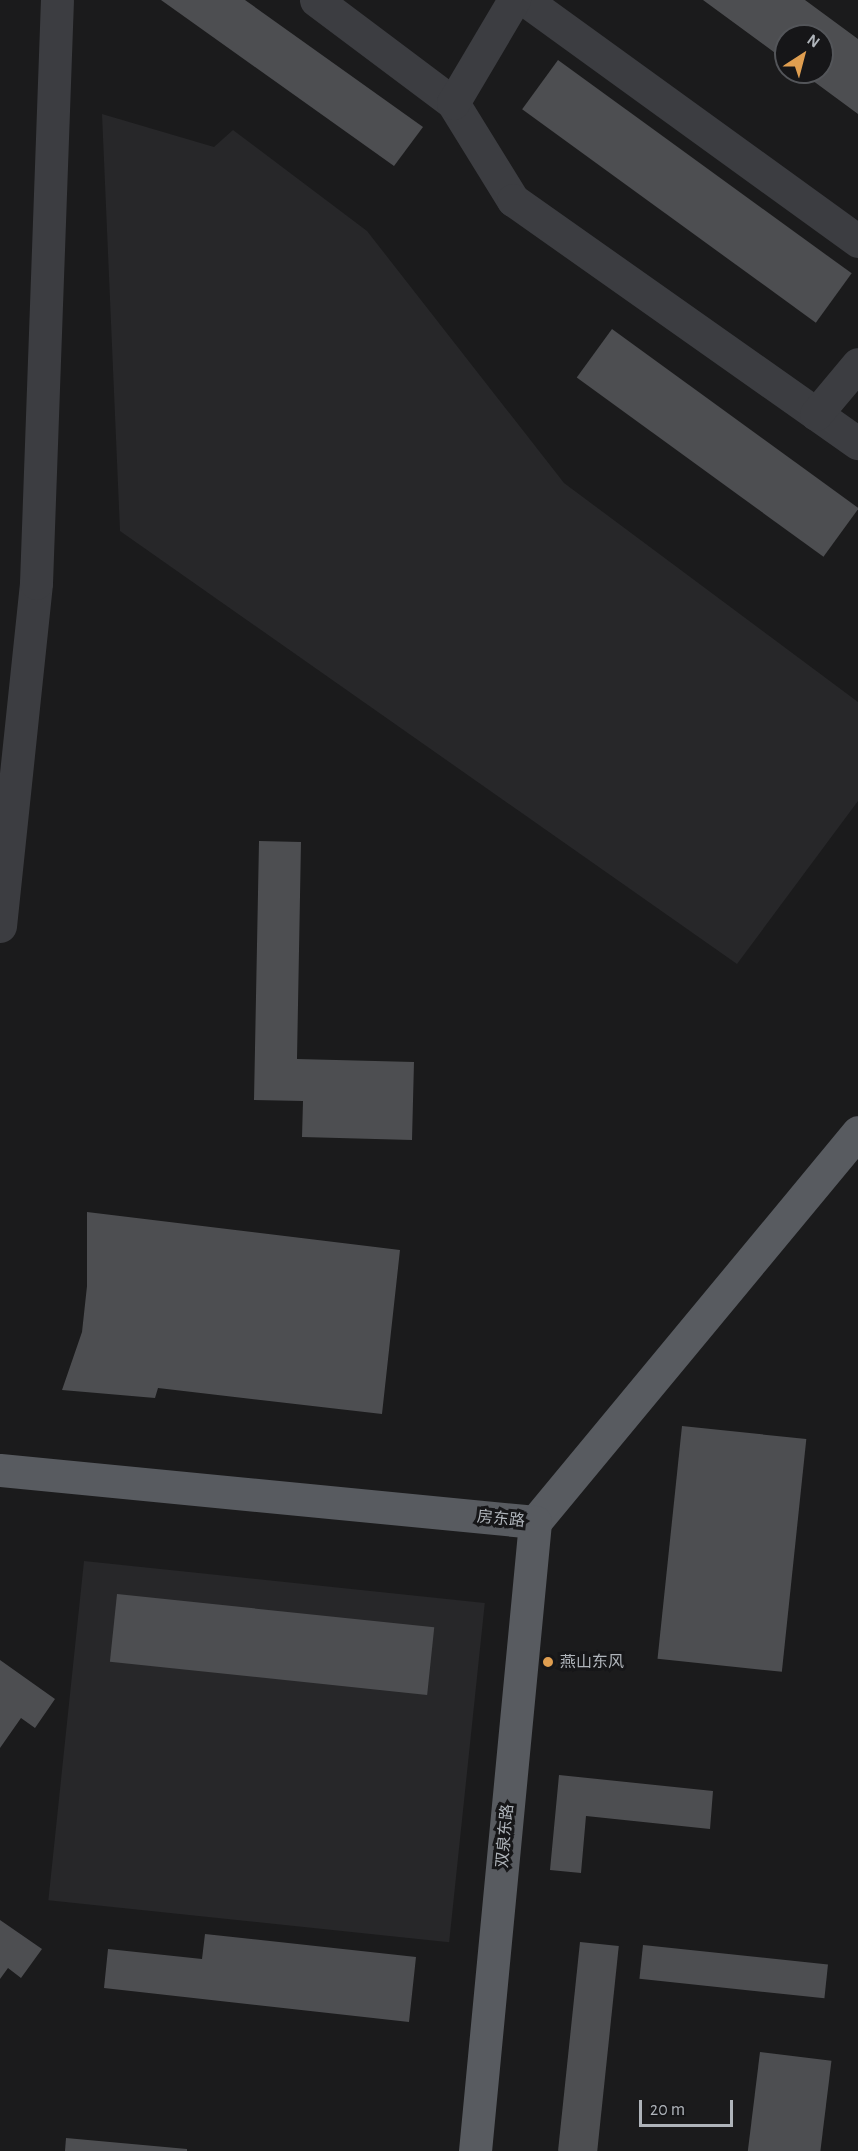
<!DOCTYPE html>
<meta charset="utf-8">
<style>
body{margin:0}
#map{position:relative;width:858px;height:2151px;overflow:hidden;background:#1b1b1c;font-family:"Alegreya Sans","Noto Sans SC",sans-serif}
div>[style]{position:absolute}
.built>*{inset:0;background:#272729;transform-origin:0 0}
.building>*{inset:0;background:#4d4e51;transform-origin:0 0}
.minor>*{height:33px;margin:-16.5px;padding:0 16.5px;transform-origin:16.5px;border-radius:16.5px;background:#3c3d41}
.major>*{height:33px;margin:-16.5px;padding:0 16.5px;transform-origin:16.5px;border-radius:16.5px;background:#585b60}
.dots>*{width:16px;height:16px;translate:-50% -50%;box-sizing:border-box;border:3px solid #161618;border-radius:50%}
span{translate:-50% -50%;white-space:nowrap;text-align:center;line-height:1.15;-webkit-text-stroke:6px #161618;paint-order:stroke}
.street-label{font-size:16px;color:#afb4ba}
.poi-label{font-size:16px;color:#afb4ba}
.left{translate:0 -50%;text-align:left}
.north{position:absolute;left:774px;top:24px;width:60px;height:60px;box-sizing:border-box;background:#161618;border:2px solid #535559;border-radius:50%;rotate:36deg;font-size:16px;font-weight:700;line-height:24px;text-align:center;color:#afb4ba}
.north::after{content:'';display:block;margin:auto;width:21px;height:27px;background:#df9e50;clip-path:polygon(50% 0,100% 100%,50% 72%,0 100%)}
.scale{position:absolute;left:639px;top:2100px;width:94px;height:27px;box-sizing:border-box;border:3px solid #afb4ba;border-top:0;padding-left:8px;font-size:18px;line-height:21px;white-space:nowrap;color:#afb4ba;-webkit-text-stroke:4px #161618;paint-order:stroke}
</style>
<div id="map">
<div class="built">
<div style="clip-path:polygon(102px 114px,214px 147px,233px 130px,367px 231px,564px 483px,858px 702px,858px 801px,737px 964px,120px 531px)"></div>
<div style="left:84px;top:1561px;width:403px;height:341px;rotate:6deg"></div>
</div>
<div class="building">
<div style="clip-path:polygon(161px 0,245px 0,423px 127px,394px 166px)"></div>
<div style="clip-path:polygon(703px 0,805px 0,858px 39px,858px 114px,801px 72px,822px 72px,822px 36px,786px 36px,786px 61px)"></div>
<div style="left:558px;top:60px;width:363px;height:61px;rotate:36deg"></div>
<div style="left:612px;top:329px;width:305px;height:60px;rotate:36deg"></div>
<div style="clip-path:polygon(259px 841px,301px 842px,297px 1059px,414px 1062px,412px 1140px,302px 1137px,303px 1101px,254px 1100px)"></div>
<div style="clip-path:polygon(87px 1212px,400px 1250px,382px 1414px,158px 1388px,155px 1398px,62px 1390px,82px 1332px,87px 1286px)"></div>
<div style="left:682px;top:1426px;width:125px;height:234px;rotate:6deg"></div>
<div style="left:117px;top:1594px;width:319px;height:68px;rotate:6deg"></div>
<div style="clip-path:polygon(0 1660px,55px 1699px,35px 1728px,21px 1718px,0 1748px)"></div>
<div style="clip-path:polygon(559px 1775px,713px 1791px,710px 1829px,586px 1816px,581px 1873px,550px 1870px)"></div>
<div style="clip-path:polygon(0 1920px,42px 1949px,21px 1978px,8px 1968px,0 1979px)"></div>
<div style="clip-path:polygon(205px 1934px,416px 1957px,409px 2022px,104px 1988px,108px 1949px,202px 1959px)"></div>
<div style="left:580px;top:1942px;width:39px;height:210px;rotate:6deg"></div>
<div style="left:643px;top:1945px;width:186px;height:34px;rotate:6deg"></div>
<div style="left:760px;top:2052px;width:72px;height:100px;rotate:7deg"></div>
<div style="clip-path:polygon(66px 2138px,187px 2149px,187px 2151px,65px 2151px)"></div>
</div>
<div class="minor">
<div style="left:316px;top:0;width:171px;rotate:36.9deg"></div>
<div style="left:453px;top:103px;width:114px;rotate:58.3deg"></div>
<div style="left:513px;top:200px;width:422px;rotate:35.2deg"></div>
<div style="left:525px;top:0;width:411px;rotate:35.9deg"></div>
<div style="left:453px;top:103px;width:120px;rotate:-59.4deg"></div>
<div style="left:816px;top:414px;width:65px;rotate:-50deg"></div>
<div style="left:0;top:926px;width:345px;rotate:-84deg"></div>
<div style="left:36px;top:583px;width:583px;rotate:-87.94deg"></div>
</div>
<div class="major">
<div style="left:0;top:1470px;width:538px;rotate:5.55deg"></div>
<div style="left:535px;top:1522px;width:506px;rotate:-50.37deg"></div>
<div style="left:475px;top:2151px;width:632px;rotate:-84.55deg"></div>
</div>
<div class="dots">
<div style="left:548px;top:1662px;background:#df9e50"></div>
</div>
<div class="street-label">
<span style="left:501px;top:1519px;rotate:6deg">房东路</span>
<span style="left:505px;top:1836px;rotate:-85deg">双泉东路</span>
</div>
<div class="poi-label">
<span class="left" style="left:560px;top:1662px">燕山东风</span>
</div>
<div class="north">N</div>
<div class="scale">20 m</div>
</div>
